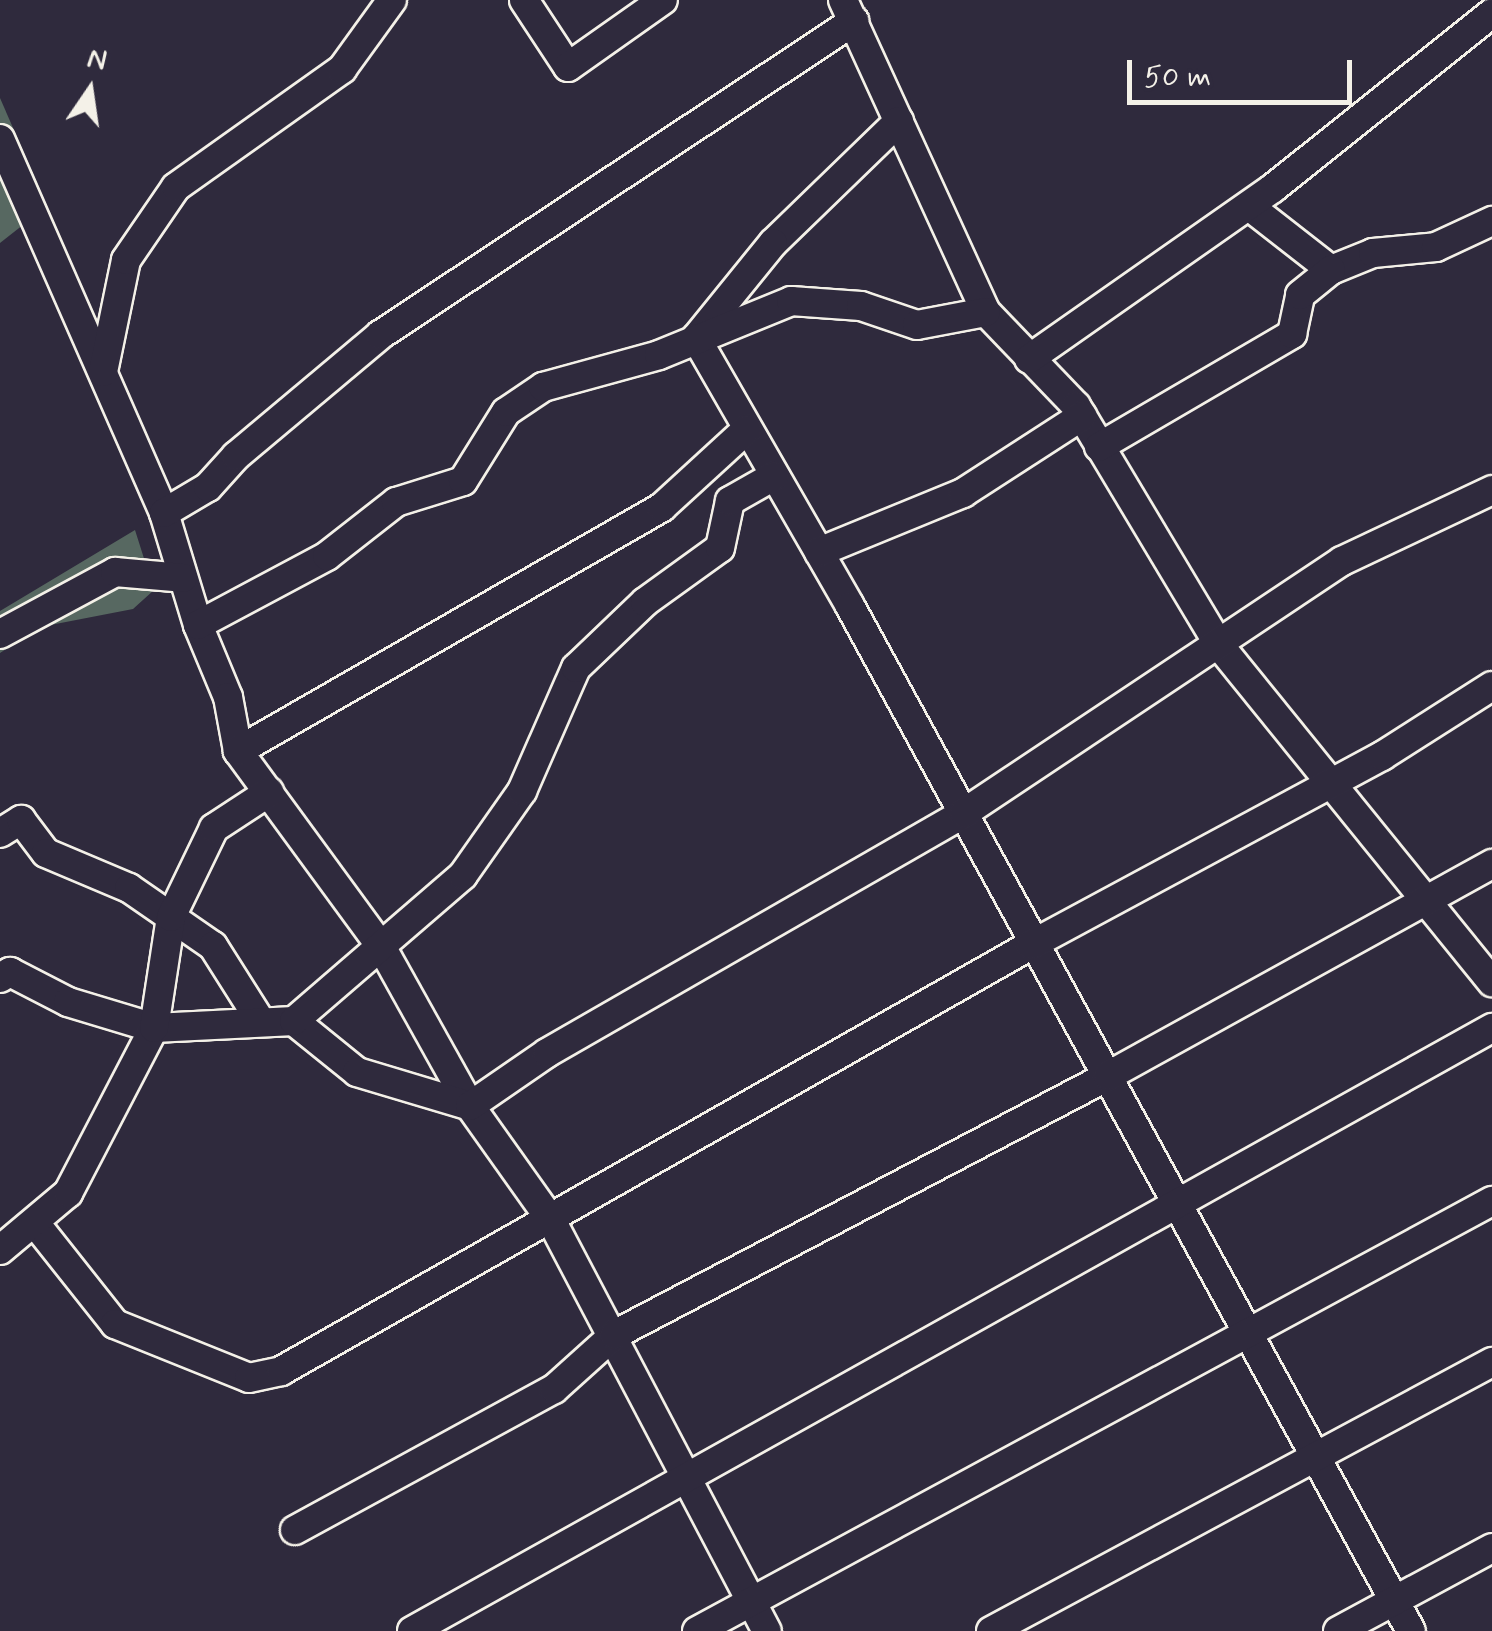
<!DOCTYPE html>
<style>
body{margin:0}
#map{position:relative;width:1492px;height:1631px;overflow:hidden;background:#2f2a3d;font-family:Mynerve,sans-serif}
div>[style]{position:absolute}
.green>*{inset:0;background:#576861}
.roads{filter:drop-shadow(2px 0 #f4f1e8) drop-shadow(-2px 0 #f4f1e8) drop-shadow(0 2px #f4f1e8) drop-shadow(0 -2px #f4f1e8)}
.street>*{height:28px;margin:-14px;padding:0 14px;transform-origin:14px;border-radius:14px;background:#2f2a3d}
span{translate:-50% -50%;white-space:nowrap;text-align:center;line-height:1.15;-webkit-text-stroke:8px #2f2a3d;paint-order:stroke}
.north{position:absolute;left:40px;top:40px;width:100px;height:100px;-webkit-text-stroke:8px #2f2a3d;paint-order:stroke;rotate:13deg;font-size:28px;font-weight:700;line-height:40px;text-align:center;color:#f4f1e8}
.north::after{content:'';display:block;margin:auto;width:35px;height:45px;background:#f4f1e8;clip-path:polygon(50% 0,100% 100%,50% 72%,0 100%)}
.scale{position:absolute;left:1127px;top:60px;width:225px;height:45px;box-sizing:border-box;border:5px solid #f4f1e8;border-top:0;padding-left:12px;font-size:30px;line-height:35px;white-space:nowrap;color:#f4f1e8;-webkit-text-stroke:8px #2f2a3d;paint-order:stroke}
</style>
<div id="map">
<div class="green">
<div style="clip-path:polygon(0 98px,47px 206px,0 243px)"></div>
<div style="clip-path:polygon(135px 530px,154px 590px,133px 609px,40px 627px,0 653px,0 611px)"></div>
</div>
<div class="roads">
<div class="street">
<div style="left:524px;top:0;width:80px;rotate:56.7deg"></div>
<div style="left:568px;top:67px;width:116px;rotate:-35.2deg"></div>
<div style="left:843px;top:0;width:343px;rotate:65.4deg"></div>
<div style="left:986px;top:312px;width:130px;rotate:46.2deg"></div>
<div style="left:1076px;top:406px;width:279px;rotate:59.1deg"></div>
<div style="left:1219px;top:645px;width:434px;rotate:51deg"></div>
<div style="left:899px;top:121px;width:175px;rotate:135.9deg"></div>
<div style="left:773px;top:243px;width:122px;rotate:129deg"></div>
<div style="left:696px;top:338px;width:309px;rotate:60.1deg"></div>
<div style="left:850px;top:606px;width:1168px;rotate:61.31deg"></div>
<div style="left:0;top:139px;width:408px;rotate:66.3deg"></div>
<div style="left:164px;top:513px;width:117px;rotate:73.1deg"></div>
<div style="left:198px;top:625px;width:78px;rotate:67.4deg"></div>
<div style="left:228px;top:697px;width:55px;rotate:79.5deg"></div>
<div style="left:238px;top:751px;width:244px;rotate:53.8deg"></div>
<div style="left:382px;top:948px;width:181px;rotate:60.9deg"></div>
<div style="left:470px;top:1106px;width:140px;rotate:54.6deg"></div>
<div style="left:551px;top:1220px;width:464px;rotate:62.3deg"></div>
<div style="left:1249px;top:206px;width:104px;rotate:38deg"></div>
<div style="left:1331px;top:270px;width:45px;rotate:-22deg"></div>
<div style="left:1373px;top:253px;width:63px;rotate:-5.4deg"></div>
<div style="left:1436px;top:247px;width:62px;rotate:-24.9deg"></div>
<div style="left:1029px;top:359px;width:298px;rotate:-35deg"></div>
<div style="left:1273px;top:188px;width:280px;rotate:-38.6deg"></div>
<div style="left:103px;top:372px;width:114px;rotate:-78.4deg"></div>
<div style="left:126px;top:260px;width:88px;rotate:-55.6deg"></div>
<div style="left:176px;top:187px;width:204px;rotate:-35.4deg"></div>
<div style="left:342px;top:69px;width:85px;rotate:-54.1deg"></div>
<div style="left:1099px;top:447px;width:224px;rotate:-30.3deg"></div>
<div style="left:1292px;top:334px;width:40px;rotate:-78deg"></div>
<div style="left:1300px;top:295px;width:40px;rotate:-39deg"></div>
<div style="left:164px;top:513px;width:51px;rotate:-30.6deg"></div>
<div style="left:208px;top:487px;width:42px;rotate:-47.9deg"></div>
<div style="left:236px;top:456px;width:188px;rotate:-40deg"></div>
<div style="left:380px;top:335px;width:569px;rotate:-33.52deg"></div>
<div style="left:819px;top:552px;width:156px;rotate:-22.3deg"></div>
<div style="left:963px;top:493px;width:142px;rotate:-32.9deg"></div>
<div style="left:198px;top:625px;width:146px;rotate:-28.1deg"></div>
<div style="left:327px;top:556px;width:88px;rotate:-38deg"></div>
<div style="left:396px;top:502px;width:70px;rotate:-17.4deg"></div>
<div style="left:463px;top:481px;width:81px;rotate:-58.1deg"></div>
<div style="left:506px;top:412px;width:45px;rotate:-34deg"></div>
<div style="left:543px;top:387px;width:120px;rotate:-15.4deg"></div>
<div style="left:659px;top:355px;width:143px;rotate:-22.2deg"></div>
<div style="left:791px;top:301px;width:70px;rotate:4.1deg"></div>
<div style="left:861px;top:306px;width:59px;rotate:18.7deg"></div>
<div style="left:917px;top:325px;width:70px;rotate:-10.7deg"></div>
<div style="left:0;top:634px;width:131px;rotate:-28.3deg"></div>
<div style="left:115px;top:572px;width:68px;rotate:5deg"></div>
<div style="left:238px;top:751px;width:489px;rotate:-29.9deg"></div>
<div style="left:662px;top:507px;width:115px;rotate:-42.5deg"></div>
<div style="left:0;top:833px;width:25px;rotate:-32deg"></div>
<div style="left:21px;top:820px;width:41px;rotate:52.9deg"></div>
<div style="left:46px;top:853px;width:90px;rotate:22.9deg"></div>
<div style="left:129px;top:888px;width:102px;rotate:34.6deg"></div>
<div style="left:213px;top:946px;width:90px;rotate:57.7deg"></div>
<div style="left:0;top:978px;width:12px;rotate:-31deg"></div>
<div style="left:10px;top:972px;width:65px;rotate:27.3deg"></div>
<div style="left:68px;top:1002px;width:90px;rotate:16.8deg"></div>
<div style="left:154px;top:1028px;width:140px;rotate:-2.9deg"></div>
<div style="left:294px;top:1021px;width:81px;rotate:39deg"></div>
<div style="left:357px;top:1072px;width:118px;rotate:16.7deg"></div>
<div style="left:470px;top:1106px;width:93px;rotate:-34.5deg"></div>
<div style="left:547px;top:1053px;width:481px;rotate:-29.9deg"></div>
<div style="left:964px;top:813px;width:454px;rotate:-33.7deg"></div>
<div style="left:1342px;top:561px;width:166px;rotate:-25.3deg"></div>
<div style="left:294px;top:1021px;width:223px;rotate:-40.8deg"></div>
<div style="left:463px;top:875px;width:103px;rotate:-54.9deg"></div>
<div style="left:522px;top:791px;width:134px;rotate:-66.3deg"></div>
<div style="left:576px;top:668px;width:95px;rotate:-43.7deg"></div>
<div style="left:645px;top:602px;width:92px;rotate:-35.8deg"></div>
<div style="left:720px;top:548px;width:48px;rotate:-78deg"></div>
<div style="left:730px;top:501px;width:51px;rotate:-29.6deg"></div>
<div style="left:35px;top:1223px;width:129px;rotate:51.6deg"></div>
<div style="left:115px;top:1324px;width:144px;rotate:21.9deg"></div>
<div style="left:249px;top:1378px;width:33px;rotate:-12deg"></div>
<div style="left:281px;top:1371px;width:863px;rotate:-29.6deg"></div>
<div style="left:1031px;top:945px;width:399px;rotate:-28.3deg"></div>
<div style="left:1382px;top:756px;width:130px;rotate:-32.5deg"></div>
<div style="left:0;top:1250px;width:89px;rotate:-40deg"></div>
<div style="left:68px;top:1193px;width:186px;rotate:-62.5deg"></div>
<div style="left:154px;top:1028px;width:112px;rotate:-81.3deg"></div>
<div style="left:171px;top:917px;width:99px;rotate:-64.2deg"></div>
<div style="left:214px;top:828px;width:66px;rotate:-33.2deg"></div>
<div style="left:295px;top:1530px;width:295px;rotate:-28.6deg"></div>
<div style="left:554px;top:1389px;width:81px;rotate:-42deg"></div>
<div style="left:614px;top:1335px;width:558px;rotate:-27.67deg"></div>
<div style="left:1108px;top:1076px;width:439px;rotate:-28.9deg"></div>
<div style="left:412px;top:1631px;width:1237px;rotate:-29.18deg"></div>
<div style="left:697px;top:1631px;width:904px;rotate:-28.41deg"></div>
<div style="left:991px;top:1631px;width:569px;rotate:-28.23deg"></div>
<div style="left:1338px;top:1631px;width:175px;rotate:-28.3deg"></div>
</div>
</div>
<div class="north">N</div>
<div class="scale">50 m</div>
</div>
